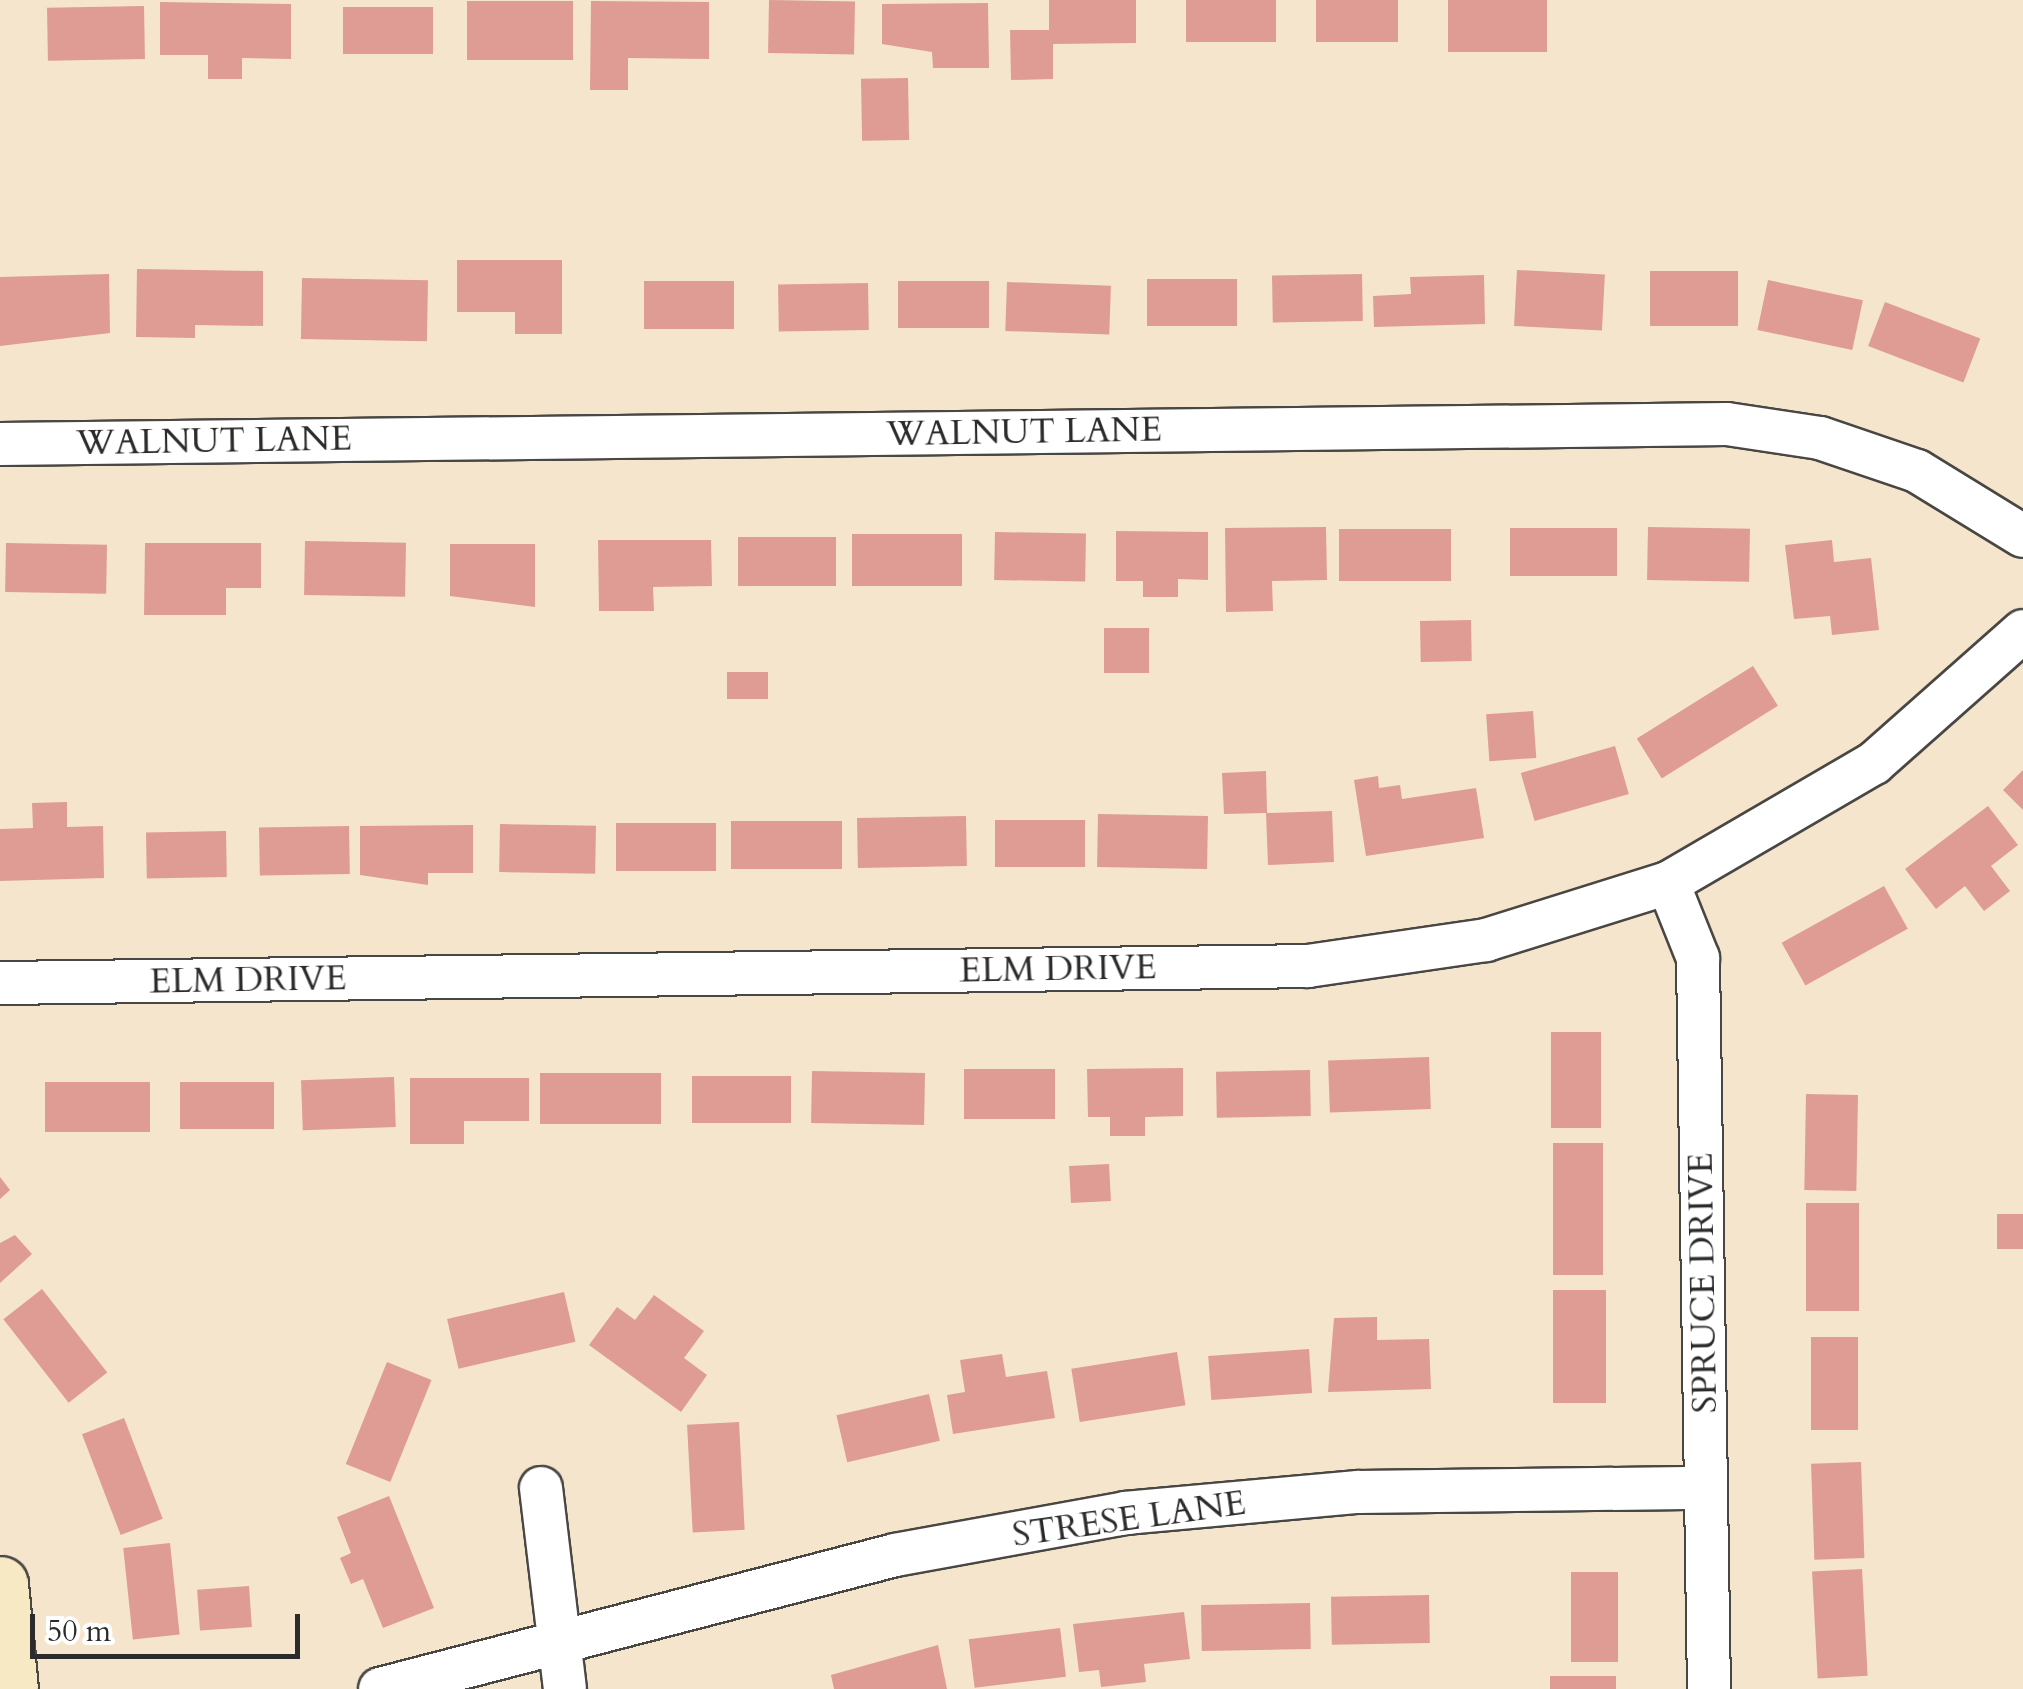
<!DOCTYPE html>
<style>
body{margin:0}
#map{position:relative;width:2023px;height:1689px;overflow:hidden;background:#f5e5cc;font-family:Cardo,serif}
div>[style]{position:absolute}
.building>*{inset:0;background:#de9c95;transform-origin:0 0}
.roads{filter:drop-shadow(2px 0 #494743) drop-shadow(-2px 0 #494743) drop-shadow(0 2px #494743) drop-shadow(0 -2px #494743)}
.street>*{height:42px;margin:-21px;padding:0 21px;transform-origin:21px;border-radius:21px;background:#fff}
.secondary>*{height:55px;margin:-27.5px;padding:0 27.5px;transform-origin:27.5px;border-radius:27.5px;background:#f7e9c3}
span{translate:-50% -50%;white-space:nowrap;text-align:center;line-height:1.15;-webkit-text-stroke:8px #fff;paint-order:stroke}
.street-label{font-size:35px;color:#2b2b2b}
.scale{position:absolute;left:30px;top:1614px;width:270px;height:45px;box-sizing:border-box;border:5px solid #2b2b2b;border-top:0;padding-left:12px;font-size:30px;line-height:35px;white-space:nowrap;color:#2b2b2b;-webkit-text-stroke:8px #fff;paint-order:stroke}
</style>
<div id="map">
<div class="building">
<div style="left:769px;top:0;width:86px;height:53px;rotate:1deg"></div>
<div style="clip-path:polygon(1049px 0,1136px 0,1136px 43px,1053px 44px,1053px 79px,1011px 80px,1010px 30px,1049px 30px)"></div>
<div style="left:1186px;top:0;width:90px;height:42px"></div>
<div style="left:1316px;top:0;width:82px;height:42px"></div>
<div style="left:1448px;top:0;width:99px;height:52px"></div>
<div style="left:467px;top:1px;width:106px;height:59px"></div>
<div style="clip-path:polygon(591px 1px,709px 2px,709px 59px,628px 58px,628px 90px,590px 90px)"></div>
<div style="clip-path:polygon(160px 2px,291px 4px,291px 59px,242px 58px,242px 79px,208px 79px,208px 55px,160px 55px)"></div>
<div style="clip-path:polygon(988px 3px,989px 68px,933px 68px,932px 52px,882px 44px,882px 4px)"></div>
<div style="left:144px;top:6px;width:53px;height:97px;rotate:89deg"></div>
<div style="left:343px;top:7px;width:90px;height:47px"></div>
<div style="left:908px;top:78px;width:62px;height:47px;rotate:89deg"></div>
<div style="clip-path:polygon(457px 260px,562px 260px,562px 334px,515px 334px,515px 312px,457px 312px)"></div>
<div style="clip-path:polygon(137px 269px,263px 271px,263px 326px,195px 325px,195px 338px,136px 337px)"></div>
<div style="left:1517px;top:270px;width:88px;height:56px;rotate:3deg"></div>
<div style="left:1650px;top:271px;width:88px;height:55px"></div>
<div style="clip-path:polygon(109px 274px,110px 333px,0 346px,0 277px)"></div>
<div style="left:1362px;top:274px;width:47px;height:90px;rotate:89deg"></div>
<div style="clip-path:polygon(1484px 275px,1485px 324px,1374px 327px,1373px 296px,1411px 294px,1410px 277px)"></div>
<div style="left:302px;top:278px;width:126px;height:61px;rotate:1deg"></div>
<div style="left:1147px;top:279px;width:90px;height:47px"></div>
<div style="left:1768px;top:280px;width:97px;height:51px;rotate:12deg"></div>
<div style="left:644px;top:281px;width:90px;height:48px"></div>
<div style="left:989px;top:281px;width:47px;height:91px;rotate:90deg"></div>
<div style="left:1007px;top:282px;width:104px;height:49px;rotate:2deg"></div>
<div style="left:868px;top:283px;width:47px;height:90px;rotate:89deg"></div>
<div style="left:1885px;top:302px;width:102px;height:47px;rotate:21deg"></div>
<div style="clip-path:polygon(1326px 527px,1327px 580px,1272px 581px,1273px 611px,1226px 612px,1225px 528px)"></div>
<div style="left:1648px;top:527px;width:102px;height:53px;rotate:1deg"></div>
<div style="left:1510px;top:528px;width:107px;height:48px"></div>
<div style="left:1339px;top:529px;width:112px;height:52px"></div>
<div style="clip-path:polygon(1116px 531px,1208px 532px,1208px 580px,1178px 579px,1178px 597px,1143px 597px,1143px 581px,1116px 581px)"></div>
<div style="left:995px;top:532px;width:91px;height:48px;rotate:1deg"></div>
<div style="left:962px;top:534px;width:52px;height:110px;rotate:90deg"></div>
<div style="left:738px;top:537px;width:98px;height:49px"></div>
<div style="clip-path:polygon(598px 540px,711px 540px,712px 586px,653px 587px,654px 611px,599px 611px)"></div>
<div style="clip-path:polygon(1832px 540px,1834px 562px,1871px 558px,1879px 630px,1832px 635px,1830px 616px,1794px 619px,1785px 545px)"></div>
<div style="left:305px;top:541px;width:101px;height:54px;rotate:1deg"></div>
<div style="left:6px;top:543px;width:101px;height:49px;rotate:1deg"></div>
<div style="clip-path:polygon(145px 543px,261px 543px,261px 588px,226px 588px,226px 615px,144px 615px)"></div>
<div style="clip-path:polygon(450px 544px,535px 544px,535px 607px,450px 596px)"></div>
<div style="left:1471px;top:620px;width:41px;height:51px;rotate:89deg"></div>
<div style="left:1104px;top:628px;width:45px;height:45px"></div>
<div style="left:1753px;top:666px;width:47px;height:137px;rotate:58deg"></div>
<div style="left:727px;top:672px;width:41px;height:27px"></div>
<div style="left:1533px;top:711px;width:47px;height:47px;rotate:86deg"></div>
<div style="left:1615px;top:746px;width:50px;height:98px;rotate:74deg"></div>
<div style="clip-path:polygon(2023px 770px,2023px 810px,2003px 790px)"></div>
<div style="clip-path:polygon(1266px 771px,1267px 813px,1332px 811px,1334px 862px,1268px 865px,1266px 813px,1224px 814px,1222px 773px)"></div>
<div style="clip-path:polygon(1378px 776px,1379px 788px,1400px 785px,1402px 799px,1476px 788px,1484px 838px,1366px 856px,1354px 780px)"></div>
<div style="clip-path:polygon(67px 802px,67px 827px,103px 826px,104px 878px,0 881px,0 829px,33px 828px,32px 803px)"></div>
<div style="clip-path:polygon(1988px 806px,2018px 845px,1991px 866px,2010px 891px,1984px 911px,1965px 886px,1936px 909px,1905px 869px)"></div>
<div style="left:1098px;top:814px;width:110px;height:53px;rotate:1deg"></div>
<div style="left:966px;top:816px;width:50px;height:109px;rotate:89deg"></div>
<div style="left:995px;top:820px;width:90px;height:47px"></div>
<div style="left:731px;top:821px;width:111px;height:48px"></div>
<div style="left:616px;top:823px;width:100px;height:48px"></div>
<div style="left:500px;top:824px;width:96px;height:48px;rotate:1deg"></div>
<div style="clip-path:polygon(473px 825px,473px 873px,428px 873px,428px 885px,360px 875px,360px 826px)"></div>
<div style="left:349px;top:826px;width:48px;height:90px;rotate:89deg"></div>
<div style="left:226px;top:831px;width:46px;height:80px;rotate:89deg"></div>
<div style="left:1884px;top:886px;width:49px;height:117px;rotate:61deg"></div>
<div style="left:1601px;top:1032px;width:96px;height:50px;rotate:90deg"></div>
<div style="left:1429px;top:1057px;width:52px;height:101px;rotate:88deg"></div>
<div style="clip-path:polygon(1183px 1068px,1183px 1116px,1145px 1117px,1145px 1136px,1110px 1136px,1110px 1117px,1088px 1117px,1087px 1069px)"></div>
<div style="left:1055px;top:1069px;width:50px;height:91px;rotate:90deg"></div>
<div style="left:1310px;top:1070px;width:46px;height:94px;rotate:89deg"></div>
<div style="left:812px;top:1071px;width:113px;height:52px;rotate:1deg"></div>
<div style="left:540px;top:1073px;width:121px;height:51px"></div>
<div style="left:692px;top:1076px;width:99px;height:47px"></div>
<div style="left:394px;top:1077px;width:50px;height:93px;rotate:88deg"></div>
<div style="clip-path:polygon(410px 1078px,529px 1078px,529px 1121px,464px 1121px,464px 1144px,410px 1144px)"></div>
<div style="left:45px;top:1082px;width:105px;height:50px"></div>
<div style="left:180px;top:1082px;width:94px;height:47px"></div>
<div style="left:1806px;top:1094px;width:52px;height:96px;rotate:1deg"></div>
<div style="left:1553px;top:1143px;width:50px;height:132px"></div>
<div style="left:1109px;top:1164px;width:37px;height:40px;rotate:87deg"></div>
<div style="clip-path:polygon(0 1177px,10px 1190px,0 1199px)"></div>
<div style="left:1806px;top:1203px;width:53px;height:108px"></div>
<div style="left:1997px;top:1214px;width:26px;height:35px"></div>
<div style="clip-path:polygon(15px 1235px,32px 1254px,0 1283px,0 1243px)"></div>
<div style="left:42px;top:1289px;width:106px;height:49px;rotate:52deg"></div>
<div style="left:1553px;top:1290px;width:53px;height:113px"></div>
<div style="left:564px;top:1292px;width:51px;height:120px;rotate:77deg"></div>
<div style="clip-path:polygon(654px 1295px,704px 1331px,684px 1358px,707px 1375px,681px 1412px,589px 1345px,617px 1307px,635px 1320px)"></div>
<div style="clip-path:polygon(1377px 1317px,1377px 1340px,1429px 1339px,1431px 1389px,1328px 1392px,1334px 1318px)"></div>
<div style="left:1858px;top:1337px;width:93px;height:47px;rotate:90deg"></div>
<div style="left:1309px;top:1349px;width:44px;height:101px;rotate:86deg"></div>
<div style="left:1177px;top:1352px;width:54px;height:107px;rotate:81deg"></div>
<div style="clip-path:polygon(1002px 1354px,1006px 1377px,1047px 1371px,1055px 1418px,953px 1434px,947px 1395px,965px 1392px,960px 1360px)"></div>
<div style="left:387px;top:1362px;width:48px;height:110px;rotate:22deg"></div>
<div style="left:929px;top:1394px;width:48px;height:95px;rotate:77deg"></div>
<div style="left:124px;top:1418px;width:108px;height:45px;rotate:69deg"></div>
<div style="left:739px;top:1422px;width:108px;height:52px;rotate:87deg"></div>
<div style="left:1861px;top:1462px;width:96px;height:50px;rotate:88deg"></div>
<div style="clip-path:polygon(389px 1496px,434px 1608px,383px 1628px,363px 1579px,351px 1584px,340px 1558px,351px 1553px,337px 1517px)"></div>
<div style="left:170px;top:1543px;width:92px;height:47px;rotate:84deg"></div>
<div style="left:1862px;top:1569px;width:107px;height:50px;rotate:87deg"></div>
<div style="left:1571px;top:1572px;width:47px;height:90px"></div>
<div style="left:249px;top:1586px;width:41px;height:52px;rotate:86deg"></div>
<div style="left:1429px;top:1595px;width:48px;height:98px;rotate:89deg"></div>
<div style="left:1310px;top:1603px;width:46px;height:109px;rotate:89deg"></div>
<div style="clip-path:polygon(1184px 1612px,1190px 1659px,1144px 1664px,1146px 1682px,1101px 1687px,1099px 1670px,1079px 1672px,1073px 1624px)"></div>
<div style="left:1060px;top:1628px;width:49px;height:92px;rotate:83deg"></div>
<div style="clip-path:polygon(938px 1645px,947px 1689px,834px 1689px,831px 1675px)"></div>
<div style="left:1550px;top:1676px;width:66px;height:13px"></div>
</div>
<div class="roads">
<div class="street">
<div style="left:0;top:444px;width:1727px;rotate:-0.66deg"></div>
<div style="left:1727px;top:424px;width:94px;rotate:8.6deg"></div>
<div style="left:1820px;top:438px;width:102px;rotate:18.8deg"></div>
<div style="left:1917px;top:471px;width:124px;rotate:31.5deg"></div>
<div style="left:1668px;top:883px;width:81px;rotate:68.2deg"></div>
<div style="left:1698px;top:958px;width:731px;rotate:89.14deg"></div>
<div style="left:0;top:983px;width:1308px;rotate:-0.74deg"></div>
<div style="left:1308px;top:966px;width:180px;rotate:-8.3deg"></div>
<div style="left:1486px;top:940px;width:191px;rotate:-17.4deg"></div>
<div style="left:1668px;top:883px;width:238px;rotate:-30.2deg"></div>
<div style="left:1874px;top:763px;width:199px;rotate:-41.5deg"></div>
<div style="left:541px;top:1488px;width:202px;rotate:83.2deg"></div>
<div style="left:380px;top:1689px;width:532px;rotate:-14.58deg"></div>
<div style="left:895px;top:1555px;width:234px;rotate:-10.3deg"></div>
<div style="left:1125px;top:1513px;width:234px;rotate:-5.2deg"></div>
<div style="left:1358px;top:1492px;width:348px;rotate:-0.7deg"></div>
</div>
<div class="secondary">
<div style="left:0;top:1584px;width:105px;rotate:84.6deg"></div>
</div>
</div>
<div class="street-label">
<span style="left:1024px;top:432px;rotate:-1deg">WALNUT LANE</span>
<span style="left:214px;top:441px;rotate:-1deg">WALNUT LANE</span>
<span style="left:1058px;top:969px;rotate:-1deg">ELM DRIVE</span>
<span style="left:248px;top:980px;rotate:-1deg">ELM DRIVE</span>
<span style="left:1703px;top:1283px;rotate:-91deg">SPRUCE DRIVE</span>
<span style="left:1129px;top:1519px;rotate:-8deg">STRESE LANE</span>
</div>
<div class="scale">50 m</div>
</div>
